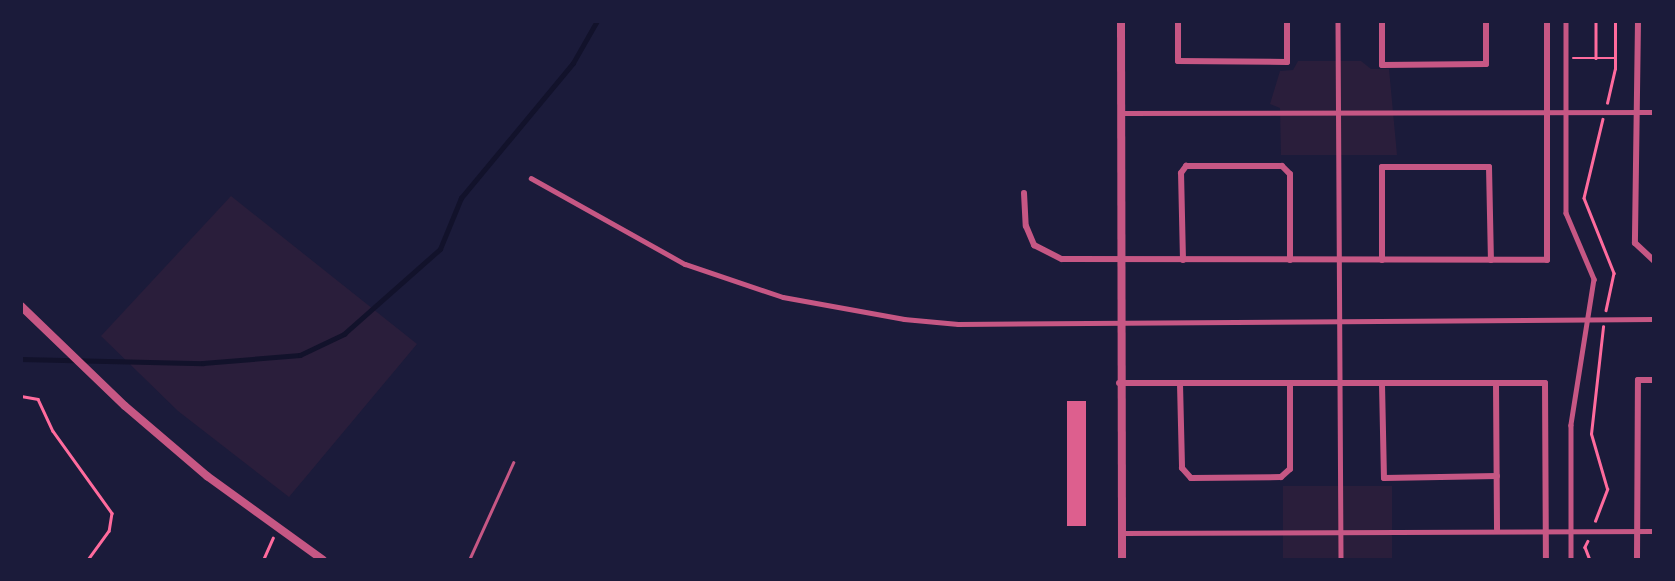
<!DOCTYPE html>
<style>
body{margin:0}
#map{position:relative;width:1675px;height:581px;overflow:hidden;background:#1b1b3a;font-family:Commissioner,sans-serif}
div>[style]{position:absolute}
.green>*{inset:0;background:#2a1e3b;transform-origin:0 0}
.stream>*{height:4.5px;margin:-2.25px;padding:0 2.25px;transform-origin:2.25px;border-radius:2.25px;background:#12122b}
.building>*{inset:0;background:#dd5f8e;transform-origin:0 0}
.path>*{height:2.5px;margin:-1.25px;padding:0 1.25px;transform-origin:1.25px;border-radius:1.25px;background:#ff6b9d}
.service>*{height:2.5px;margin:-1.25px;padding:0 1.25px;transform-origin:1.25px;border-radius:1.25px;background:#c65784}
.pedestrian>*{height:4.5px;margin:-2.25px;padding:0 2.25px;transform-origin:2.25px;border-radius:2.25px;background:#c65784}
.minor>*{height:6px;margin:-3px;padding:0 3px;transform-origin:3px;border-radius:3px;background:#c65784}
.tertiary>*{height:8px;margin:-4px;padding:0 4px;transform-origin:4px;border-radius:4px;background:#c65784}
span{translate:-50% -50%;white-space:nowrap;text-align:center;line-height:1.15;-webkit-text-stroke:5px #1b1b3a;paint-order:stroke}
.frame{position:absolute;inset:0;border:23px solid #1b1b3a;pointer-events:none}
</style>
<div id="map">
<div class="green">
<div style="clip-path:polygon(1298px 61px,1361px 61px,1371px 69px,1389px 69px,1397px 155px,1281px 155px,1280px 108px,1270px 104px,1280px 71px,1293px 70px)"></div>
<div style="clip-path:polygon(231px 196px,417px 344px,289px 497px,178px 411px,101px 336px)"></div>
<div style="left:1392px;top:486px;width:74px;height:109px;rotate:90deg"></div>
</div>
<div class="stream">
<div style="left:21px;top:359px;width:182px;rotate:1.3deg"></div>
<div style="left:203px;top:363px;width:97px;rotate:-4.7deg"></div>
<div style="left:300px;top:355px;width:49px;rotate:-25.5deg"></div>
<div style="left:344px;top:334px;width:128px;rotate:-41.5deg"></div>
<div style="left:440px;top:249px;width:55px;rotate:-67.6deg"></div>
<div style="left:461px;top:198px;width:175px;rotate:-50.3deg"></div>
<div style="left:573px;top:63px;width:48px;rotate:-60.3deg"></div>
</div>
<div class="building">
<div style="left:1067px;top:401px;width:19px;height:125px"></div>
</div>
<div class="path">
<div style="left:1596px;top:21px;width:37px;rotate:90deg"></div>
<div style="left:1573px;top:58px;width:42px"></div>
<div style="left:1607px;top:103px;width:35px;rotate:-77deg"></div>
<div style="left:1615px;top:69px;width:48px;rotate:-90deg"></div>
<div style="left:1603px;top:119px;width:81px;rotate:103.5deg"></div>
<div style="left:1584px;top:198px;width:81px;rotate:68.2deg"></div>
<div style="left:1614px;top:273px;width:38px;rotate:102deg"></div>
<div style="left:21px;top:396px;width:17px;rotate:10deg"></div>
<div style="left:38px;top:399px;width:35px;rotate:65deg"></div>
<div style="left:53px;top:431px;width:101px;rotate:54.3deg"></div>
<div style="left:112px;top:513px;width:18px;rotate:99deg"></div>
<div style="left:109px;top:531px;width:36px;rotate:126deg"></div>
<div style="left:1595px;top:521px;width:34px;rotate:-69deg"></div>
<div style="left:1607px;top:489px;width:57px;rotate:-106.2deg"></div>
<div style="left:1591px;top:434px;width:108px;rotate:-83.6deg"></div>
<div style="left:1588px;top:541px;width:7px;rotate:117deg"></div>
<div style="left:1585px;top:547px;width:14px;rotate:69deg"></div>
<div style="left:263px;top:560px;width:24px;rotate:-66deg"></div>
</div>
<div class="service">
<div style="left:469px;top:560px;width:107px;rotate:-65.6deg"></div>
</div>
<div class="pedestrian">
<div style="left:1338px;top:21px;width:539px;rotate:89.68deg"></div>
<div style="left:1566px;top:21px;width:192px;rotate:90deg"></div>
<div style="left:1566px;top:213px;width:72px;rotate:67deg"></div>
<div style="left:1594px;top:279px;width:148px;rotate:99deg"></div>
<div style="left:1571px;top:425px;width:135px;rotate:90deg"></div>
<div style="left:1121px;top:113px;width:533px;rotate:-0.11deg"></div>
<div style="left:531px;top:178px;width:176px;rotate:29.2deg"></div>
<div style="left:685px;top:264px;width:103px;rotate:18.6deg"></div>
<div style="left:783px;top:297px;width:123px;rotate:10.3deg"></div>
<div style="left:904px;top:319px;width:54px;rotate:5.3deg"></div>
<div style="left:958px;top:324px;width:696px;rotate:-0.41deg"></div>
<div style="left:1122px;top:533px;width:532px;rotate:-0.22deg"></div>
</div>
<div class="minor">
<div style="left:1178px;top:21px;width:40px;rotate:90deg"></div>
<div style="left:1178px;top:61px;width:109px;rotate:0.5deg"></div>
<div style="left:1287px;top:62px;width:41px;rotate:-90deg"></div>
<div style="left:1382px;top:21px;width:44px;rotate:90deg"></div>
<div style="left:1382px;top:65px;width:104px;rotate:-0.6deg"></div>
<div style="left:1486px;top:64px;width:43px;rotate:-90deg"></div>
<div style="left:1638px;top:21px;width:222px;rotate:90.8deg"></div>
<div style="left:1635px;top:243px;width:26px;rotate:43deg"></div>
<div style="left:1024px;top:193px;width:33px;rotate:87deg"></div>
<div style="left:1026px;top:226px;width:21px;rotate:67deg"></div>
<div style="left:1034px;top:245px;width:31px;rotate:27deg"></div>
<div style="left:1062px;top:259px;width:485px;rotate:0.1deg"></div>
<div style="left:1547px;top:260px;width:239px;rotate:-90deg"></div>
<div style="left:1183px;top:260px;width:87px;rotate:-91.3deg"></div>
<div style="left:1181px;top:173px;width:9px;rotate:-54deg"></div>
<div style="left:1186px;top:166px;width:96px"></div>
<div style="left:1282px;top:166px;width:11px;rotate:45deg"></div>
<div style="left:1290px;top:174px;width:86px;rotate:90deg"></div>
<div style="left:1382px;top:260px;width:93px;rotate:-90deg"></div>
<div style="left:1382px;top:167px;width:107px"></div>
<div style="left:1489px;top:167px;width:93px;rotate:88.8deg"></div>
<div style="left:1119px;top:383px;width:426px"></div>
<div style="left:1545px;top:383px;width:177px;rotate:89.7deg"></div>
<div style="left:1496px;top:383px;width:148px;rotate:89.6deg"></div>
<div style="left:1180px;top:384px;width:84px;rotate:88.6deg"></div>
<div style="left:1182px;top:468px;width:13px;rotate:48deg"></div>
<div style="left:1191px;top:478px;width:90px;rotate:-0.6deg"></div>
<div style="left:1281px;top:477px;width:12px;rotate:-42deg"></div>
<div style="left:1290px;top:469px;width:85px;rotate:-90deg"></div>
<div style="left:1382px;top:384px;width:94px;rotate:88.8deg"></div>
<div style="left:1384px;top:478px;width:113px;rotate:-1deg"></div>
<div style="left:1637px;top:560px;width:180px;rotate:-89.7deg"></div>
<div style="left:1638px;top:380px;width:16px"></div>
</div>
<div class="tertiary">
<div style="left:1121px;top:21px;width:539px;rotate:89.89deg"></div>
<div style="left:21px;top:306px;width:144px;rotate:43.9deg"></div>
<div style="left:125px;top:406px;width:108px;rotate:40.5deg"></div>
<div style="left:207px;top:476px;width:143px;rotate:35.9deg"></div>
</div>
<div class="frame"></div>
</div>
